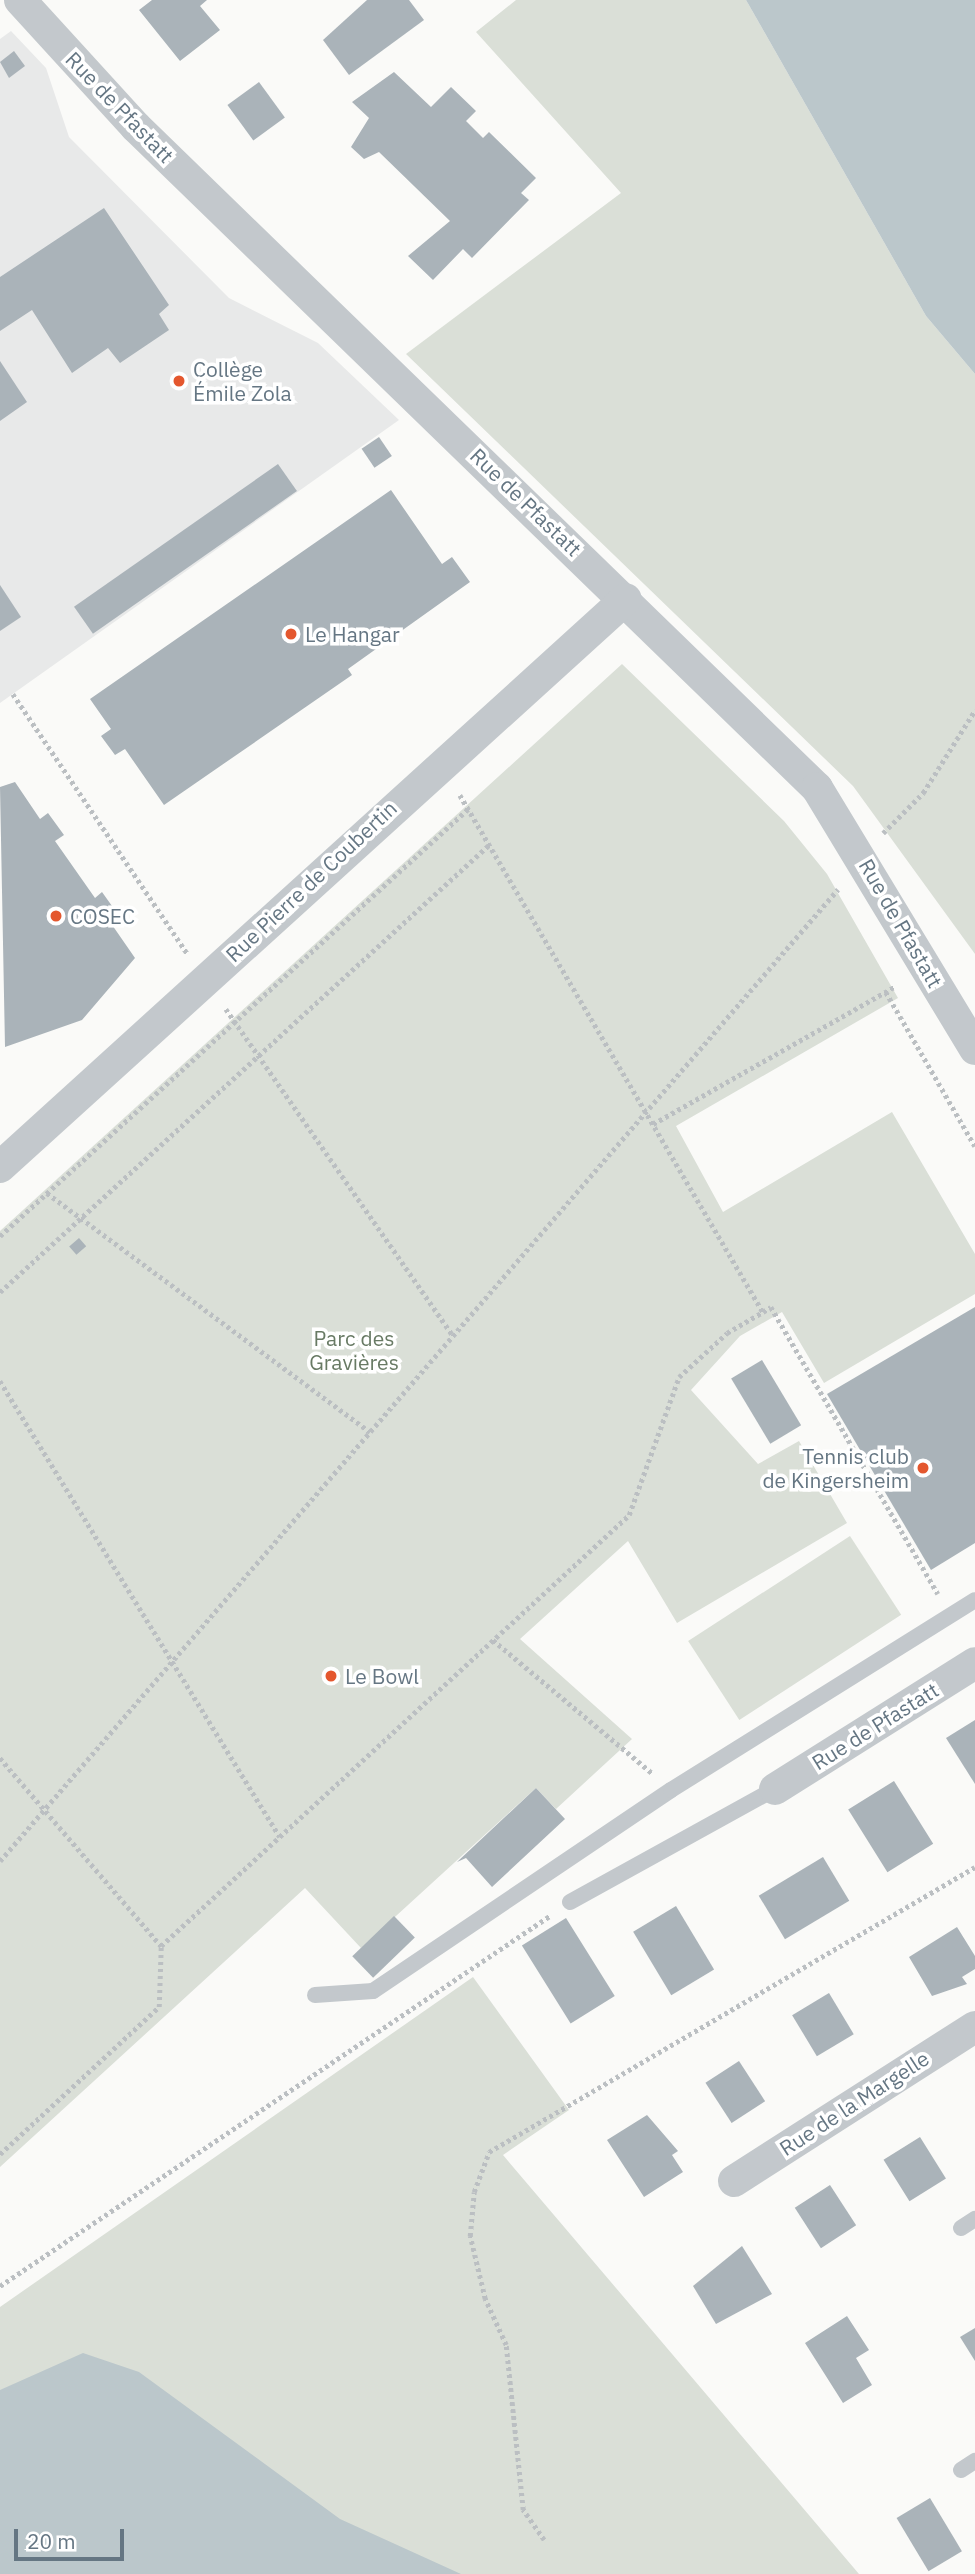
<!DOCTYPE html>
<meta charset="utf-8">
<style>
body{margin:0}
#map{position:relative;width:975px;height:2574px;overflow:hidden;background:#fafaf8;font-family:"IBM Plex Sans",sans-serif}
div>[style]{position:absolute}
.built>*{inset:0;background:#e8e9e9}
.green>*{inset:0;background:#dadfd7;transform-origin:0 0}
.water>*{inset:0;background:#bbc7cb}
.building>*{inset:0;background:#aab3b9;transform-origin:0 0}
.path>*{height:4.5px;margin-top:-2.25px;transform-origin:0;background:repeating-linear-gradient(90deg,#bbbfc2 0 3.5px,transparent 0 7px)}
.lane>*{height:16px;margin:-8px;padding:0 8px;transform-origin:8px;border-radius:8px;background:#c3c8cc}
.street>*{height:32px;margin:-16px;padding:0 16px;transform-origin:16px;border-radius:16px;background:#c3c8cc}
.dots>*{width:19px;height:19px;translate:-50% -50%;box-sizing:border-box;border:4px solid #fff;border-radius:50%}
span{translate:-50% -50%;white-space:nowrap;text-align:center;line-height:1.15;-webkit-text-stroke:7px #fff;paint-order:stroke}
.street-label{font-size:21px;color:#657683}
.poi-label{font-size:21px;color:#657683}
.left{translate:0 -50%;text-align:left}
.right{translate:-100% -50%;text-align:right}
.park-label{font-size:21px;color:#687a64}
.scale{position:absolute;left:14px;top:2529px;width:110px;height:32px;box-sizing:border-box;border:4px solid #657683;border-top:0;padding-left:9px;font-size:21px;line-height:24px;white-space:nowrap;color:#657683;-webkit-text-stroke:5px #fff;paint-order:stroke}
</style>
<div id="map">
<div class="built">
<div style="clip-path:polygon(11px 31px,46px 68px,69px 137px,229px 298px,318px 343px,399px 420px,0 703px,0 39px)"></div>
</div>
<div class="green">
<div style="clip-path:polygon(516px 0,746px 0,926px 316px,975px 374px,975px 954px,853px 786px,406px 354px,621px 193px,476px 32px)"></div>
<div style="clip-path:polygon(622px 664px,784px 821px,827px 874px,898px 998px,676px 1126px,723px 1212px,892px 1112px,975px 1254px,975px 1294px,824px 1383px,782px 1312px,740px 1336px,691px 1390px,758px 1464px,799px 1441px,847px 1523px,677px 1623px,628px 1541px,520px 1639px,632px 1739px,556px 1809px,536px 1788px,361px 1948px,305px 1888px,0 2167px,0 1231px)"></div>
<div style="left:850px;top:1536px;width:94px;height:193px;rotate:57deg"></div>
<div style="clip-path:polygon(473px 1977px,569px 2110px,503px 2155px,859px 2574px,0 2574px,0 2307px)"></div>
</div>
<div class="water">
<div style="clip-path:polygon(746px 0,975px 0,975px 374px,926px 316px)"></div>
<div style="clip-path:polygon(83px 2353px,139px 2372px,340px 2519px,461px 2574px,0 2574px,0 2390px)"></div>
</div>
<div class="building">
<div style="clip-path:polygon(152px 0,207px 0,200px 6px,220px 30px,180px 61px,139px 10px)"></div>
<div style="clip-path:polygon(367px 0,409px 0,424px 20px,349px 75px,323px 40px)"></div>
<div style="clip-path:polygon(14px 51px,25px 66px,9px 78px,0 62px)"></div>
<div style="clip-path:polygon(394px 72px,431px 107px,451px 87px,476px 111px,466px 121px,483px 138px,489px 132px,536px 178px,521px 193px,529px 200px,472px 258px,463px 249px,433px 280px,408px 256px,450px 221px,379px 152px,364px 159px,351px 147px,369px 118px,352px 102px)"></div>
<div style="left:259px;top:82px;width:44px;height:39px;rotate:54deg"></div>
<div style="clip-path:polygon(104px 208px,169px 305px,159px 314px,169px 330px,120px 363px,108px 348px,72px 373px,32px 310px,0 331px,0 277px)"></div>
<div style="clip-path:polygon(0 361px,27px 402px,0 421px)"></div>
<div style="left:379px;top:437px;width:23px;height:21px;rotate:56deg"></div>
<div style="left:278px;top:464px;width:33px;height:249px;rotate:55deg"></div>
<div style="clip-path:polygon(391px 490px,442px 564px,452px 557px,470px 582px,348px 669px,352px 675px,164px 805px,125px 749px,115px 755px,101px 736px,111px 729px,90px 699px)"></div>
<div style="clip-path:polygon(0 585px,21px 617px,0 631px)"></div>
<div style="clip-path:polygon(15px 782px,40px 819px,48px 813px,64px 835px,55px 841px,95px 898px,102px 892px,117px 913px,108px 919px,135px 958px,82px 1020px,5px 1047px,0 787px)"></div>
<div style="left:79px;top:1238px;width:11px;height:13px;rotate:49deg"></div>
<div style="clip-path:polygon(975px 1307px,975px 1543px,931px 1570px,827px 1394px)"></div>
<div style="left:762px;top:1360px;width:76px;height:36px;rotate:59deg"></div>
<div style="clip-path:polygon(975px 1720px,975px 1784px,946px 1738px)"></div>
<div style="left:894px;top:1781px;width:74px;height:54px;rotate:58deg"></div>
<div style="clip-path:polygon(536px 1788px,565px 1819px,492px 1887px,466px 1858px,457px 1862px)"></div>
<div style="left:823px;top:1857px;width:51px;height:75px;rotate:59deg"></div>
<div style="left:676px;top:1906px;width:74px;height:50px;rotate:59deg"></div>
<div style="left:394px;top:1916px;width:30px;height:58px;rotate:46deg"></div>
<div style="left:566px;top:1918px;width:92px;height:52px;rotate:58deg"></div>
<div style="clip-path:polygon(957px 1927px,975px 1956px,975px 1969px,962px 1977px,967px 1984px,932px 1996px,909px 1957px)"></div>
<div style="left:829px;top:1993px;width:48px;height:43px;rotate:59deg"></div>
<div style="left:739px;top:2061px;width:48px;height:40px;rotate:57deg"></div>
<div style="clip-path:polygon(647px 2115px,678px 2151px,672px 2155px,683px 2172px,644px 2197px,607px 2140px)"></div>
<div style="left:920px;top:2137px;width:49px;height:43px;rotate:58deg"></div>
<div style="left:830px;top:2185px;width:48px;height:42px;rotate:57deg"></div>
<div style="clip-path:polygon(742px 2246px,772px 2294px,716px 2324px,693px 2286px)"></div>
<div style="clip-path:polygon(847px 2316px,869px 2350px,856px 2358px,872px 2385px,843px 2403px,805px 2343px)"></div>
<div style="clip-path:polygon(975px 2328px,975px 2361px,960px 2337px)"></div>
<div style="left:930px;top:2498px;width:62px;height:39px;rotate:59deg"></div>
</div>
<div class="path">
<div style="left:13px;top:694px;width:312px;rotate:56.1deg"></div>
<div style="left:460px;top:795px;width:599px;rotate:59.63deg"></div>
<div style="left:763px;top:1312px;width:9px;rotate:-32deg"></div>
<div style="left:771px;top:1307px;width:332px;rotate:59.8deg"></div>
<div style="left:883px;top:833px;width:57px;rotate:-45deg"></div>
<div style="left:923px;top:793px;width:98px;rotate:-57.9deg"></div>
<div style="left:886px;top:992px;width:178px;rotate:60deg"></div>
<div style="left:226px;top:1009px;width:398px;rotate:55.2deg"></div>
<div style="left:653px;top:1124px;width:279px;rotate:-29.6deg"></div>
<div style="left:47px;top:1193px;width:402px;rotate:36.5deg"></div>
<div style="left:0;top:1236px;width:634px;rotate:-42.38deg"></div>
<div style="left:0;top:1292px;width:664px;rotate:-42.44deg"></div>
<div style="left:0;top:1381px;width:535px;rotate:58.45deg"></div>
<div style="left:493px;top:1640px;width:207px;rotate:39.9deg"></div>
<div style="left:0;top:1758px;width:248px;rotate:49.4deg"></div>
<div style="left:0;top:1861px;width:1283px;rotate:-49.23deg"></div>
<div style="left:0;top:2154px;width:217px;rotate:-42.8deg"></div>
<div style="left:159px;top:2007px;width:61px;rotate:-88.1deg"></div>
<div style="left:161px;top:1946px;width:636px;rotate:-42.64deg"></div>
<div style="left:629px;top:1515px;width:147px;rotate:-70.1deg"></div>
<div style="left:679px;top:1377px;width:65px;rotate:-42.5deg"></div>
<div style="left:727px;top:1333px;width:42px;rotate:-30.3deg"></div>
<div style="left:0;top:2286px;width:664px;rotate:-33.95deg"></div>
<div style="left:544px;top:2540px;width:37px;rotate:-125deg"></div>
<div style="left:523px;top:2510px;width:166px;rotate:-95.9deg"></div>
<div style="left:506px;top:2345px;width:51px;rotate:-114.5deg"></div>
<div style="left:485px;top:2299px;width:65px;rotate:-103.4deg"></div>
<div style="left:470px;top:2236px;width:44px;rotate:-84.8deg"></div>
<div style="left:474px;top:2192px;width:43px;rotate:-69.4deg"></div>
<div style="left:489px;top:2152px;width:563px;rotate:-30.39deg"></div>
</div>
<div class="lane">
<div style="left:570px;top:1902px;width:234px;rotate:-28.9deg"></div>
<div style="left:315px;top:1995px;width:58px;rotate:-3.9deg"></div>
<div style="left:373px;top:1991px;width:359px;rotate:-34deg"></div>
<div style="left:671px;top:1790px;width:358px;rotate:-32deg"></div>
<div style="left:961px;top:2228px;width:17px;rotate:-33deg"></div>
<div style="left:961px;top:2470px;width:17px;rotate:-33deg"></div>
</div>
<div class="street">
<div style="left:20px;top:0;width:172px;rotate:47.6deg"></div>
<div style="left:136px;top:127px;width:949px;rotate:44.15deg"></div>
<div style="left:817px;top:788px;width:305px;rotate:58.8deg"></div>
<div style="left:0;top:1167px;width:845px;rotate:-42.22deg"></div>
<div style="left:775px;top:1789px;width:236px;rotate:-32.2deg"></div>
<div style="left:734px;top:2181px;width:286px;rotate:-32.6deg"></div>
</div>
<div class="dots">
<div style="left:179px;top:381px;background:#e4572e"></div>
<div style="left:291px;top:634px;background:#e4572e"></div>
<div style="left:56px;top:916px;background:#e4572e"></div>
<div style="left:923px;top:1468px;background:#e4572e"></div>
<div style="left:331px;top:1676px;background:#e4572e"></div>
</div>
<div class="street-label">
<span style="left:120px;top:107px;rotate:46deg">Rue de Pfastatt</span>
<span style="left:526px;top:502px;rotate:44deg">Rue de Pfastatt</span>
<span style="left:311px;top:881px;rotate:-43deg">Rue Pierre de Coubertin</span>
<span style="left:901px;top:923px;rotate:60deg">Rue de Pfastatt</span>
<span style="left:875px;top:1726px;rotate:-32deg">Rue de Pfastatt</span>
<span style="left:854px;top:2103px;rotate:-33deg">Rue de la Margelle</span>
</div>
<div class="poi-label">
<span class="left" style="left:193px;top:381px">Collège<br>Émile Zola</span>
<span class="left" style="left:305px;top:634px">Le Hangar</span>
<span class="left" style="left:70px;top:916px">COSEC</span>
<span class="right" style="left:909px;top:1468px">Tennis club<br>de Kingersheim</span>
<span class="left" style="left:345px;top:1676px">Le Bowl</span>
</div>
<div class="park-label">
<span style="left:354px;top:1350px">Parc des<br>Gravières</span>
</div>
<div class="scale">20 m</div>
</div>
